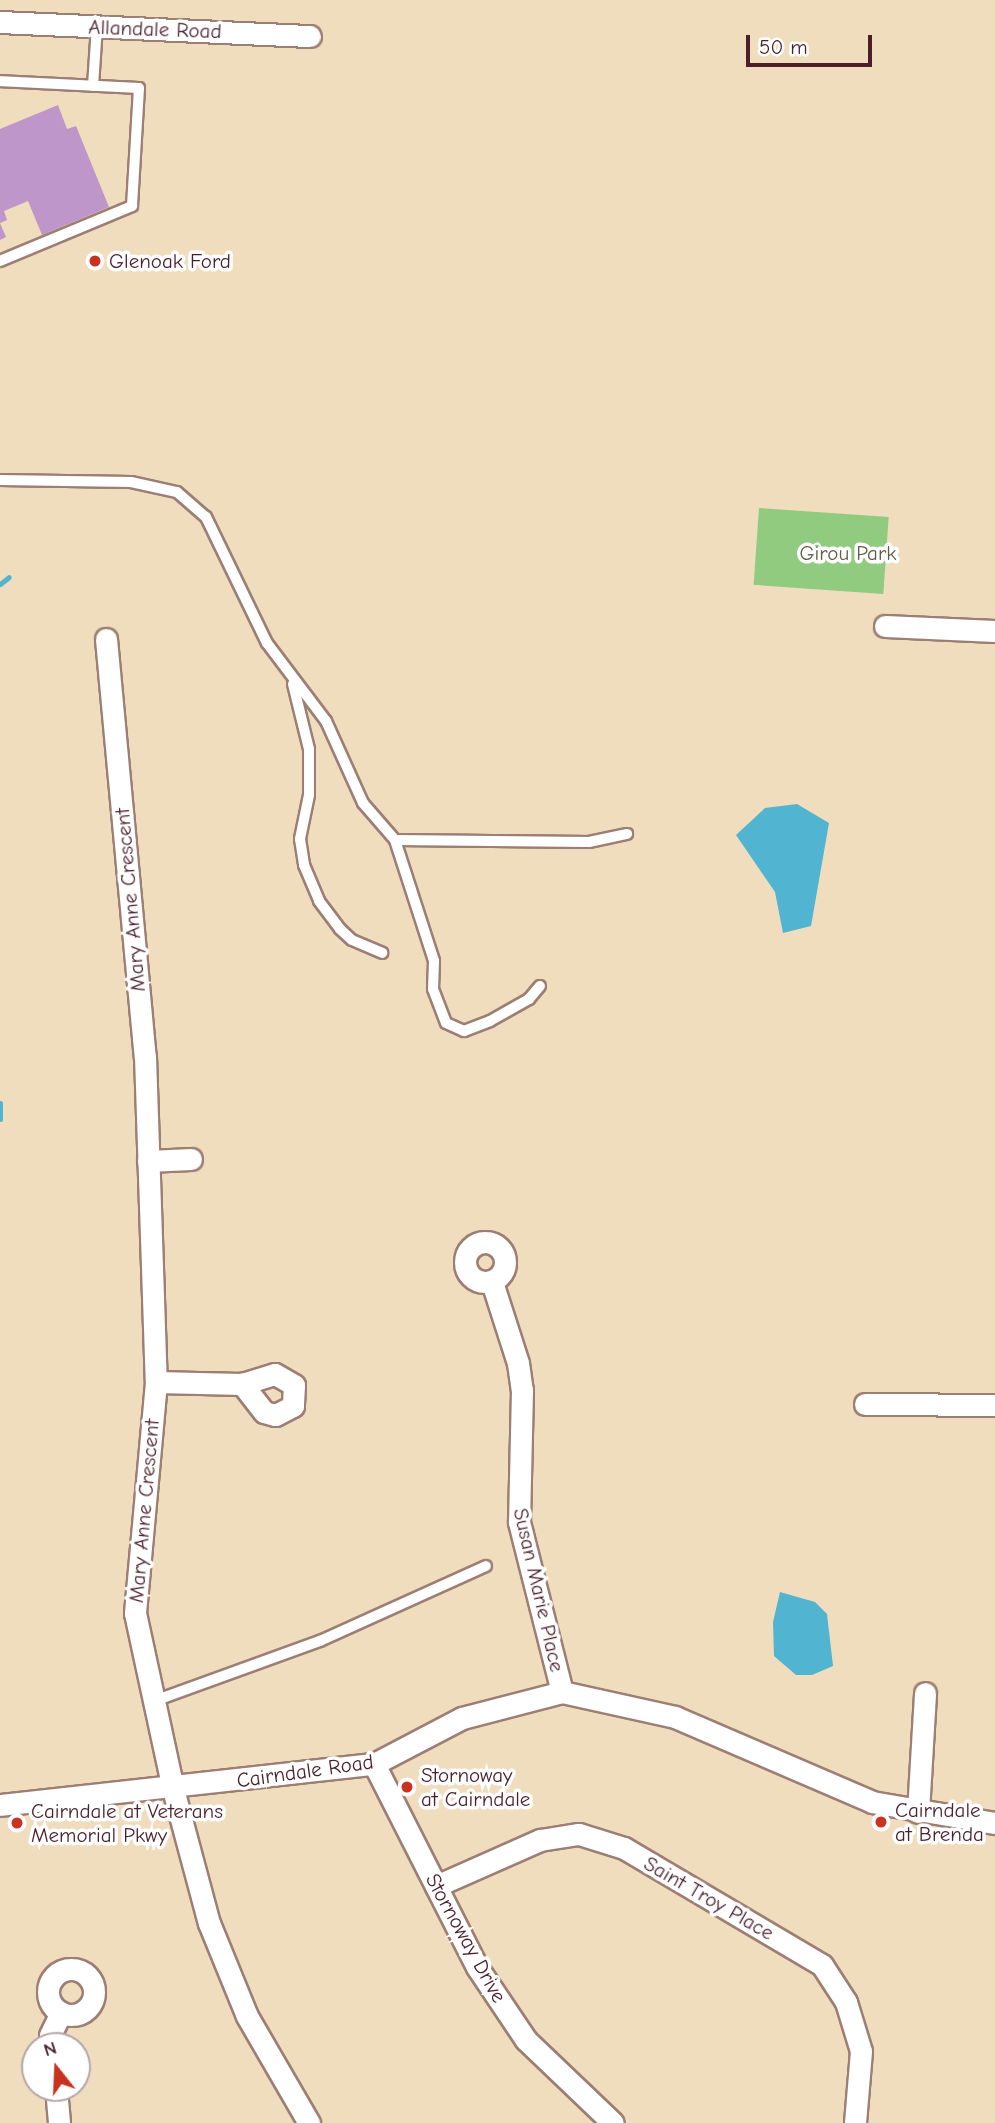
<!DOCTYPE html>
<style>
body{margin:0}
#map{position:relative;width:995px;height:2123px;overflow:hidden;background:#f0ddbd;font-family:"Comic Neue",sans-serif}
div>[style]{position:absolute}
.green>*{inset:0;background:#90cb7f;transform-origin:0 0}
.water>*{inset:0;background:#51b4d0}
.stream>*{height:5px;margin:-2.5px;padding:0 2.5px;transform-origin:2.5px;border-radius:2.5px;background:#51b4d0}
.building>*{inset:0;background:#be96c9}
.roads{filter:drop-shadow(2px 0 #9d7e74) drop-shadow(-2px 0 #9d7e74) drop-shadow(0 2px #9d7e74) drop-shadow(0 -2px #9d7e74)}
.lane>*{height:10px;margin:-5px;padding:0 5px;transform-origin:5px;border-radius:5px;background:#fff}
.street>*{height:21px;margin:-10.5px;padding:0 10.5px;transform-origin:10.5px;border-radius:10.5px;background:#fff}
.street>.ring{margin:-10.5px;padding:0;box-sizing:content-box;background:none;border:21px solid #fff;border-radius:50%}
.dots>*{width:19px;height:19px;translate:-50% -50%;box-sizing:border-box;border:4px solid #fff;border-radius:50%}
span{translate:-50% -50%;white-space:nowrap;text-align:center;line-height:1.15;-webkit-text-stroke:7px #fff;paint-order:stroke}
.street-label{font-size:21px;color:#4a1f2b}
.poi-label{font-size:21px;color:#4a1f2b}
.left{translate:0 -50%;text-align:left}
.park-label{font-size:21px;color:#625b48}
.north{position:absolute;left:21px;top:2032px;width:70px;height:70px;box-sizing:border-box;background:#fff;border:2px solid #b7a5aa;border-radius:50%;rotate:342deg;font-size:19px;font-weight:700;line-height:28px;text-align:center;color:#4a1f2b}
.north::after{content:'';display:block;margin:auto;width:24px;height:32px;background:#c8321e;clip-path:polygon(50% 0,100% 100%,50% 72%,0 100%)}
.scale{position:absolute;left:746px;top:35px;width:126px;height:32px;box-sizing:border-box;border:4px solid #4a1f2b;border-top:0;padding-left:9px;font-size:21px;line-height:24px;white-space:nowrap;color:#4a1f2b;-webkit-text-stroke:5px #fff;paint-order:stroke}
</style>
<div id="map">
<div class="green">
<div style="left:759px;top:508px;width:130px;height:77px;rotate:4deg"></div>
</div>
<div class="water">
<div style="clip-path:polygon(797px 804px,829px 823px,811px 926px,783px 933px,775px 892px,736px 835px,765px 808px)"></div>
<div style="clip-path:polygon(780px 1592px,815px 1602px,827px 1614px,833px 1666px,812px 1675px,796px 1675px,774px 1656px,773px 1622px)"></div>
</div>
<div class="stream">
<div style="left:0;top:584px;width:11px;rotate:-38deg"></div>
<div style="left:0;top:1103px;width:16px;rotate:90deg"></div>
</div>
<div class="building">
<div style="clip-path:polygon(58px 105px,67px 129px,76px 126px,109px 207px,42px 235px,28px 201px,4px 211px,7px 220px,0 223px,6px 237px,0 240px,0 129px)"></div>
</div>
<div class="roads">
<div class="lane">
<div style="left:0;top:81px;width:139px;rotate:2.9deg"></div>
<div style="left:139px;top:88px;width:118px;rotate:93.4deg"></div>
<div style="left:132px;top:206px;width:143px;rotate:157.4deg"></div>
<div style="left:93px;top:86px;width:60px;rotate:-86.2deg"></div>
<div style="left:0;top:480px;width:131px;rotate:0.9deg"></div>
<div style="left:131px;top:482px;width:47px;rotate:12.3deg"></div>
<div style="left:177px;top:492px;width:38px;rotate:41deg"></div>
<div style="left:206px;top:517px;width:140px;rotate:64.2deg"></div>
<div style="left:267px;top:643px;width:98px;rotate:52.9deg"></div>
<div style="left:326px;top:721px;width:90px;rotate:65.7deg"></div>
<div style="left:363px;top:803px;width:49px;rotate:49.1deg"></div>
<div style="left:395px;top:840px;width:127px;rotate:72.1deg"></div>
<div style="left:434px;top:961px;width:28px;rotate:92deg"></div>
<div style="left:433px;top:989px;width:36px;rotate:69deg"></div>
<div style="left:446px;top:1023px;width:20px;rotate:24deg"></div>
<div style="left:464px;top:1031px;width:28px;rotate:-21deg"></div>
<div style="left:490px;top:1021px;width:45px;rotate:-29.4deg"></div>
<div style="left:529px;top:999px;width:17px;rotate:-50deg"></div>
<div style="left:293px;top:684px;width:67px;rotate:76.2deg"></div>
<div style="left:309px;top:749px;width:46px;rotate:90deg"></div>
<div style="left:309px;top:795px;width:45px;rotate:101.6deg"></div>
<div style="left:300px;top:839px;width:26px;rotate:81deg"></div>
<div style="left:304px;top:865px;width:39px;rotate:67deg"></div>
<div style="left:319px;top:901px;width:35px;rotate:53deg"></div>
<div style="left:340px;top:929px;width:16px;rotate:43deg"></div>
<div style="left:352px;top:940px;width:33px;rotate:23deg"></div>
<div style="left:395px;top:840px;width:194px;rotate:0.6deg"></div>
<div style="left:589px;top:842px;width:39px;rotate:-12deg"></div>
<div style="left:154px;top:1701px;width:177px;rotate:-19.9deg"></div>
<div style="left:320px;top:1641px;width:182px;rotate:-24.3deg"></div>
</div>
<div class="street">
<div style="left:0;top:22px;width:310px;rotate:2.6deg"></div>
<div style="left:885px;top:626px;width:110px;rotate:2.6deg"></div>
<div style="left:106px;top:639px;width:419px;rotate:84.7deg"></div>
<div style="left:145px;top:1056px;width:326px;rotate:88.1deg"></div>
<div style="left:156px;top:1382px;width:232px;rotate:95.2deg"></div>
<div style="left:135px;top:1613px;width:180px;rotate:77.8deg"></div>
<div style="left:173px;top:1789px;width:139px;rotate:75deg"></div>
<div style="left:209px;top:1923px;width:100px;rotate:67.8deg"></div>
<div style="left:247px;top:2016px;width:124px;rotate:59.9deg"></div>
<div style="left:148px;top:1161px;width:43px;rotate:-2.7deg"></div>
<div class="ring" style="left:465px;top:1242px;width:19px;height:19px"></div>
<div style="left:492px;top:1282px;width:85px;rotate:72.2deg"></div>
<div style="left:518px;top:1363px;width:27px;rotate:82deg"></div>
<div style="left:522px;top:1390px;width:132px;rotate:91.3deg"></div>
<div style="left:519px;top:1522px;width:175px;rotate:75.8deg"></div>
<div style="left:156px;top:1382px;width:86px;rotate:1.3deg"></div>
<div style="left:242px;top:1384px;width:34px;rotate:-17deg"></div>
<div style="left:275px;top:1374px;width:22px;rotate:30deg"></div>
<div style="left:294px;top:1385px;width:21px;rotate:93deg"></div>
<div style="left:293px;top:1406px;width:20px;rotate:153deg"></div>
<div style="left:275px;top:1415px;width:11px;rotate:-165deg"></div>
<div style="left:264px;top:1412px;width:36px;rotate:-128deg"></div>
<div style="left:865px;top:1404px;width:130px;rotate:0.4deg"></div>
<div style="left:374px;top:1764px;width:228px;rotate:63.1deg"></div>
<div style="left:477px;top:1967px;width:88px;rotate:56.1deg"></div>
<div style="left:526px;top:2040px;width:120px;rotate:43.7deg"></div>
<div style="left:0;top:1805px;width:376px;rotate:-6.3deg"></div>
<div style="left:374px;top:1764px;width:99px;rotate:-27.6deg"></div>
<div style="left:462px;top:1718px;width:103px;rotate:-14.6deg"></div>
<div style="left:562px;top:1692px;width:116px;rotate:12.5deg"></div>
<div style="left:675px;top:1717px;width:215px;rotate:23.3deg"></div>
<div style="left:872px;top:1802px;width:125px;rotate:9.7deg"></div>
<div style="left:918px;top:1812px;width:119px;rotate:-86.6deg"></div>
<div style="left:436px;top:1886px;width:114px;rotate:-23.9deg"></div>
<div style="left:540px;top:1840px;width:39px;rotate:-9deg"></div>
<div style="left:579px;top:1834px;width:47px;rotate:17.3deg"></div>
<div style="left:624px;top:1848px;width:230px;rotate:30.6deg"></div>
<div style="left:822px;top:1965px;width:44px;rotate:57deg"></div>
<div style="left:846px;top:2002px;width:51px;rotate:73deg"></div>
<div style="left:861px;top:2051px;width:72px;rotate:94.8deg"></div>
<div class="ring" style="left:48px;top:1969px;width:25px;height:25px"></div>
<div style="left:52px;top:2046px;width:11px;rotate:-100deg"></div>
<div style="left:50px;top:2035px;width:25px;rotate:-64deg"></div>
<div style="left:56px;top:2088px;width:35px;rotate:85deg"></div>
</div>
</div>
<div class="dots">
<div style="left:95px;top:261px;background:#c8321e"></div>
<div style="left:407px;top:1787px;background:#c8321e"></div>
<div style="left:881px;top:1822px;background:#c8321e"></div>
<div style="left:17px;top:1823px;background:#c8321e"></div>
</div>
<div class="street-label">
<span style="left:155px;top:29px;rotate:2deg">Allandale Road</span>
<span style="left:130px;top:900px;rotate:-95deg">Mary Anne Crescent</span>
<span style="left:144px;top:1511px;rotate:-85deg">Mary Anne Crescent</span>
<span style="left:539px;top:1590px;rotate:77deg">Susan Marie Place</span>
<span style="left:305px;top:1771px;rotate:-8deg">Cairndale Road</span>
<span style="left:709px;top:1898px;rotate:30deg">Saint Troy Place</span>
<span style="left:466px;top:1938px;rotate:61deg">Stornoway Drive</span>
</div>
<div class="poi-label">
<span class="left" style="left:109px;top:261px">Glenoak Ford</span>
<span class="left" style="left:421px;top:1787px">Stornoway<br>at Cairndale</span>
<span class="left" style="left:895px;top:1822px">Cairndale<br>at Brenda</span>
<span class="left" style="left:31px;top:1823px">Cairndale at Veterans<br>Memorial Pkwy</span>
</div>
<div class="park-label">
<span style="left:848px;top:553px">Girou Park</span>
</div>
<div class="north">N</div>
<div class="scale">50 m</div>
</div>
